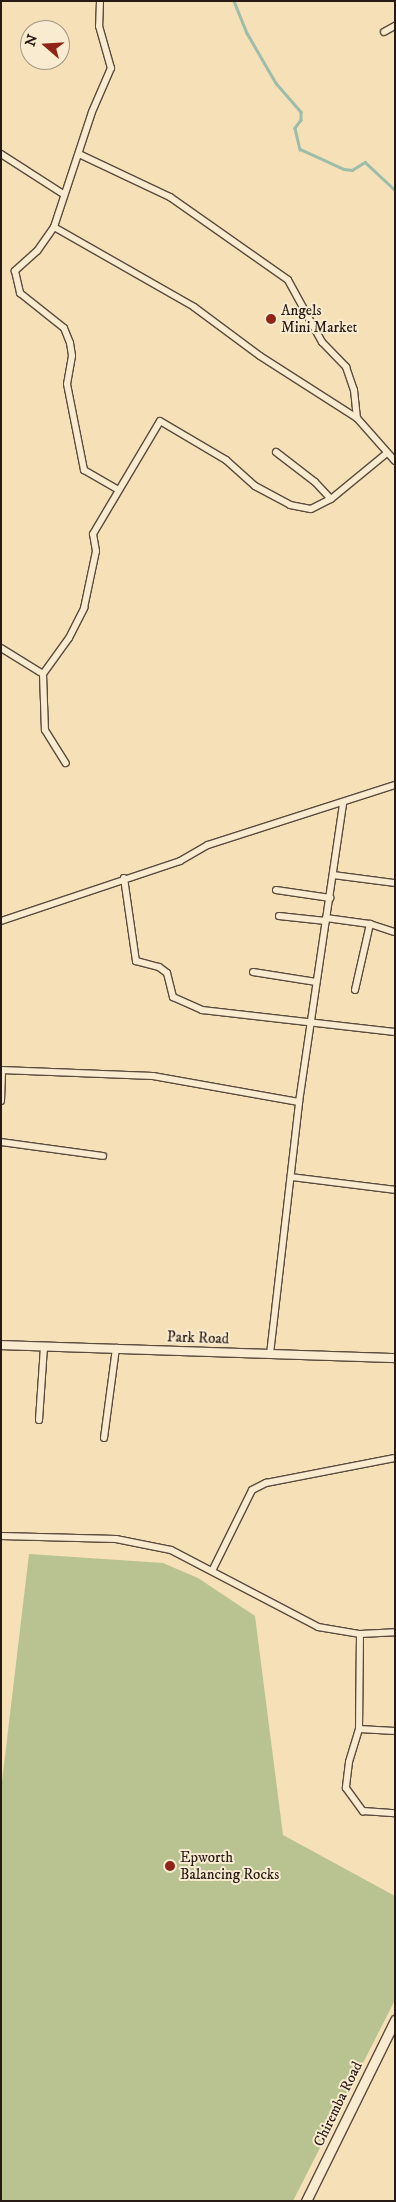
<!DOCTYPE html>
<style>
body{margin:0}
#map{position:relative;width:396px;height:2202px;overflow:hidden;background:#f5e0b7;font-family:"IM FELL DW Pica",serif}
div>[style]{position:absolute}
.green>*{inset:0;background:#b8c391}
.stream>*{height:2.5px;margin:-1.25px;padding:0 1.25px;transform-origin:1.25px;border-radius:1.25px;background:#9dbdab}
.roads{filter:drop-shadow(1px 0 #5a4b3d) drop-shadow(-1px 0 #5a4b3d) drop-shadow(0 1px #5a4b3d) drop-shadow(0 -1px #5a4b3d)}
.minor>*{height:6px;margin:-3px;padding:0 3px;transform-origin:3px;border-radius:3px;background:#f8ebd0}
.tertiary>*{height:8px;margin:-4px;padding:0 4px;transform-origin:4px;border-radius:4px;background:#f8ebd0}
.secondary>*{height:9px;margin:-4.5px;padding:0 4.5px;transform-origin:4.5px;border-radius:4.5px;background:#f8ebd0}
.dots>*{width:14px;height:14px;translate:-50% -50%;box-sizing:border-box;border:2px solid #f8ebd0;border-radius:50%}
span{translate:-50% -50%;white-space:nowrap;text-align:center;line-height:1.15;-webkit-text-stroke:4px #f8ebd0;paint-order:stroke}
.poi-label{font-size:15px;color:#271914}
.left{translate:0 -50%;text-align:left}
.street-label{font-size:15px;color:#271914}
.frame{position:absolute;inset:0;border:2px solid #271914;pointer-events:none}
.north{position:absolute;left:20px;top:20px;width:50px;height:50px;box-sizing:border-box;background:#f8ebd0;border:1px solid #a49785;border-radius:50%;rotate:289deg;font-size:14px;font-weight:700;line-height:20px;text-align:center;color:#271914}
.north::after{content:'';display:block;margin:auto;width:18px;height:22px;background:#8f2418;clip-path:polygon(50% 0,100% 100%,50% 72%,0 100%)}
</style>
<div id="map">
<div class="green">
<div style="clip-path:polygon(29px 1554px,163px 1563px,198px 1578px,255px 1616px,283px 1835px,395px 1896px,395px 2000px,293px 2201px,1px 2201px,1px 1790px)"></div>
</div>
<div class="stream">
<div style="left:234px;top:1px;width:35px;rotate:68deg"></div>
<div style="left:247px;top:33px;width:58px;rotate:59.9deg"></div>
<div style="left:276px;top:83px;width:38px;rotate:49deg"></div>
<div style="left:301px;top:112px;width:8px;rotate:90deg"></div>
<div style="left:301px;top:120px;width:10px;rotate:127deg"></div>
<div style="left:295px;top:128px;width:22px;rotate:77deg"></div>
<div style="left:300px;top:149px;width:48px;rotate:24.4deg"></div>
<div style="left:344px;top:169px;width:8px;rotate:7deg"></div>
<div style="left:352px;top:170px;width:15px;rotate:-32deg"></div>
<div style="left:365px;top:162px;width:41px;rotate:43deg"></div>
</div>
<div class="roads">
<div class="minor">
<div style="left:100px;top:1px;width:25px;rotate:92deg"></div>
<div style="left:99px;top:26px;width:44px;rotate:74.1deg"></div>
<div style="left:111px;top:68px;width:48px;rotate:113.4deg"></div>
<div style="left:92px;top:112px;width:121px;rotate:108.3deg"></div>
<div style="left:54px;top:227px;width:29px;rotate:125deg"></div>
<div style="left:37px;top:251px;width:30px;rotate:138deg"></div>
<div style="left:15px;top:271px;width:23px;rotate:77deg"></div>
<div style="left:20px;top:293px;width:56px;rotate:38.5deg"></div>
<div style="left:64px;top:328px;width:16px;rotate:68deg"></div>
<div style="left:70px;top:343px;width:13px;rotate:81deg"></div>
<div style="left:72px;top:356px;width:28px;rotate:100deg"></div>
<div style="left:67px;top:384px;width:88px;rotate:78.8deg"></div>
<div style="left:84px;top:470px;width:39px;rotate:30deg"></div>
<div style="left:384px;top:32px;width:13px;rotate:-29deg"></div>
<div style="left:1px;top:154px;width:74px;rotate:32.8deg"></div>
<div style="left:79px;top:154px;width:101px;rotate:25.3deg"></div>
<div style="left:170px;top:197px;width:144px;rotate:35.1deg"></div>
<div style="left:288px;top:280px;width:71px;rotate:61.3deg"></div>
<div style="left:322px;top:342px;width:35px;rotate:46deg"></div>
<div style="left:346px;top:367px;width:24px;rotate:71deg"></div>
<div style="left:354px;top:390px;width:28px;rotate:84deg"></div>
<div style="left:357px;top:418px;width:57px;rotate:48.5deg"></div>
<div style="left:54px;top:227px;width:161px;rotate:29.7deg"></div>
<div style="left:194px;top:307px;width:82px;rotate:36.6deg"></div>
<div style="left:260px;top:356px;width:115px;rotate:32.6deg"></div>
<div style="left:276px;top:452px;width:49px;rotate:37.6deg"></div>
<div style="left:315px;top:482px;width:23px;rotate:47deg"></div>
<div style="left:1px;top:648px;width:49px;rotate:31.8deg"></div>
<div style="left:43px;top:674px;width:56px;rotate:88deg"></div>
<div style="left:45px;top:730px;width:39px;rotate:58deg"></div>
<div style="left:43px;top:674px;width:44px;rotate:-54.2deg"></div>
<div style="left:69px;top:638px;width:34px;rotate:-63deg"></div>
<div style="left:84px;top:608px;width:58px;rotate:-78.1deg"></div>
<div style="left:96px;top:551px;width:17px;rotate:-100deg"></div>
<div style="left:93px;top:534px;width:131px;rotate:-59.3deg"></div>
<div style="left:160px;top:421px;width:77px;rotate:30.6deg"></div>
<div style="left:226px;top:460px;width:39px;rotate:42deg"></div>
<div style="left:255px;top:486px;width:40px;rotate:28deg"></div>
<div style="left:290px;top:505px;width:21px;rotate:11deg"></div>
<div style="left:311px;top:509px;width:22px;rotate:-27deg"></div>
<div style="left:331px;top:499px;width:72px;rotate:-39.4deg"></div>
<div style="left:333px;top:875px;width:63px;rotate:7.4deg"></div>
<div style="left:124px;top:878px;width:84px;rotate:81.8deg"></div>
<div style="left:136px;top:961px;width:24px;rotate:15deg"></div>
<div style="left:159px;top:967px;width:10px;rotate:37deg"></div>
<div style="left:167px;top:973px;width:25px;rotate:76deg"></div>
<div style="left:173px;top:997px;width:32px;rotate:24deg"></div>
<div style="left:202px;top:1010px;width:194px;rotate:6.5deg"></div>
<div style="left:276px;top:890px;width:55px;rotate:8.4deg"></div>
<div style="left:279px;top:916px;width:47px;rotate:6.1deg"></div>
<div style="left:326px;top:918px;width:44px;rotate:7.8deg"></div>
<div style="left:370px;top:924px;width:26px;rotate:18deg"></div>
<div style="left:1px;top:921px;width:189px;rotate:-18.5deg"></div>
<div style="left:180px;top:861px;width:32px;rotate:-30deg"></div>
<div style="left:208px;top:845px;width:196px;rotate:-17.8deg"></div>
<div style="left:253px;top:972px;width:64px;rotate:9deg"></div>
<div style="left:355px;top:990px;width:68px;rotate:-77.2deg"></div>
<div style="left:1px;top:1070px;width:152px;rotate:2.3deg"></div>
<div style="left:153px;top:1076px;width:148px;rotate:10.1deg"></div>
<div style="left:1px;top:1101px;width:31px;rotate:-88deg"></div>
<div style="left:1px;top:1142px;width:103px;rotate:7.8deg"></div>
<div style="left:291px;top:1177px;width:105px;rotate:7.1deg"></div>
<div style="left:270px;top:1354px;width:254px;rotate:-83.4deg"></div>
<div style="left:299px;top:1102px;width:302px;rotate:-81.6deg"></div>
<div style="left:39px;top:1420px;width:74px;rotate:-86.1deg"></div>
<div style="left:104px;top:1438px;width:91px;rotate:-82.4deg"></div>
<div style="left:1px;top:1536px;width:115px;rotate:1.5deg"></div>
<div style="left:116px;top:1539px;width:56px;rotate:11.3deg"></div>
<div style="left:171px;top:1550px;width:166px;rotate:27.6deg"></div>
<div style="left:318px;top:1627px;width:43px;rotate:9.5deg"></div>
<div style="left:360px;top:1634px;width:35px;rotate:-3deg"></div>
<div style="left:212px;top:1571px;width:90px;rotate:-63.7deg"></div>
<div style="left:252px;top:1490px;width:16px;rotate:-27deg"></div>
<div style="left:266px;top:1483px;width:131px;rotate:-11deg"></div>
<div style="left:360px;top:1634px;width:95px;rotate:90.6deg"></div>
<div style="left:359px;top:1729px;width:34px;rotate:107deg"></div>
<div style="left:349px;top:1762px;width:26px;rotate:97deg"></div>
<div style="left:346px;top:1788px;width:29px;rotate:54deg"></div>
<div style="left:363px;top:1811px;width:32px;rotate:4deg"></div>
<div style="left:359px;top:1729px;width:36px;rotate:3deg"></div>
</div>
<div class="tertiary">
<div style="left:1px;top:1345px;width:394px;rotate:1.9deg"></div>
</div>
<div class="secondary">
<div style="left:306px;top:2201px;width:202px;rotate:-63.8deg"></div>
</div>
</div>
<div class="dots">
<div style="left:271px;top:319px;background:#8f2418"></div>
<div style="left:170px;top:1866px;background:#8f2418"></div>
</div>
<div class="poi-label">
<span class="left" style="left:281px;top:319px">Angels<br>Mini Market</span>
<span class="left" style="left:180px;top:1866px">Epworth<br>Balancing Rocks</span>
</div>
<div class="street-label">
<span style="left:198px;top:1338px;rotate:2deg">Park Road</span>
<span style="left:338px;top:2104px;rotate:-64deg">Chiremba Road</span>
</div>
<div class="frame"></div>
<div class="north">N</div>
</div>
